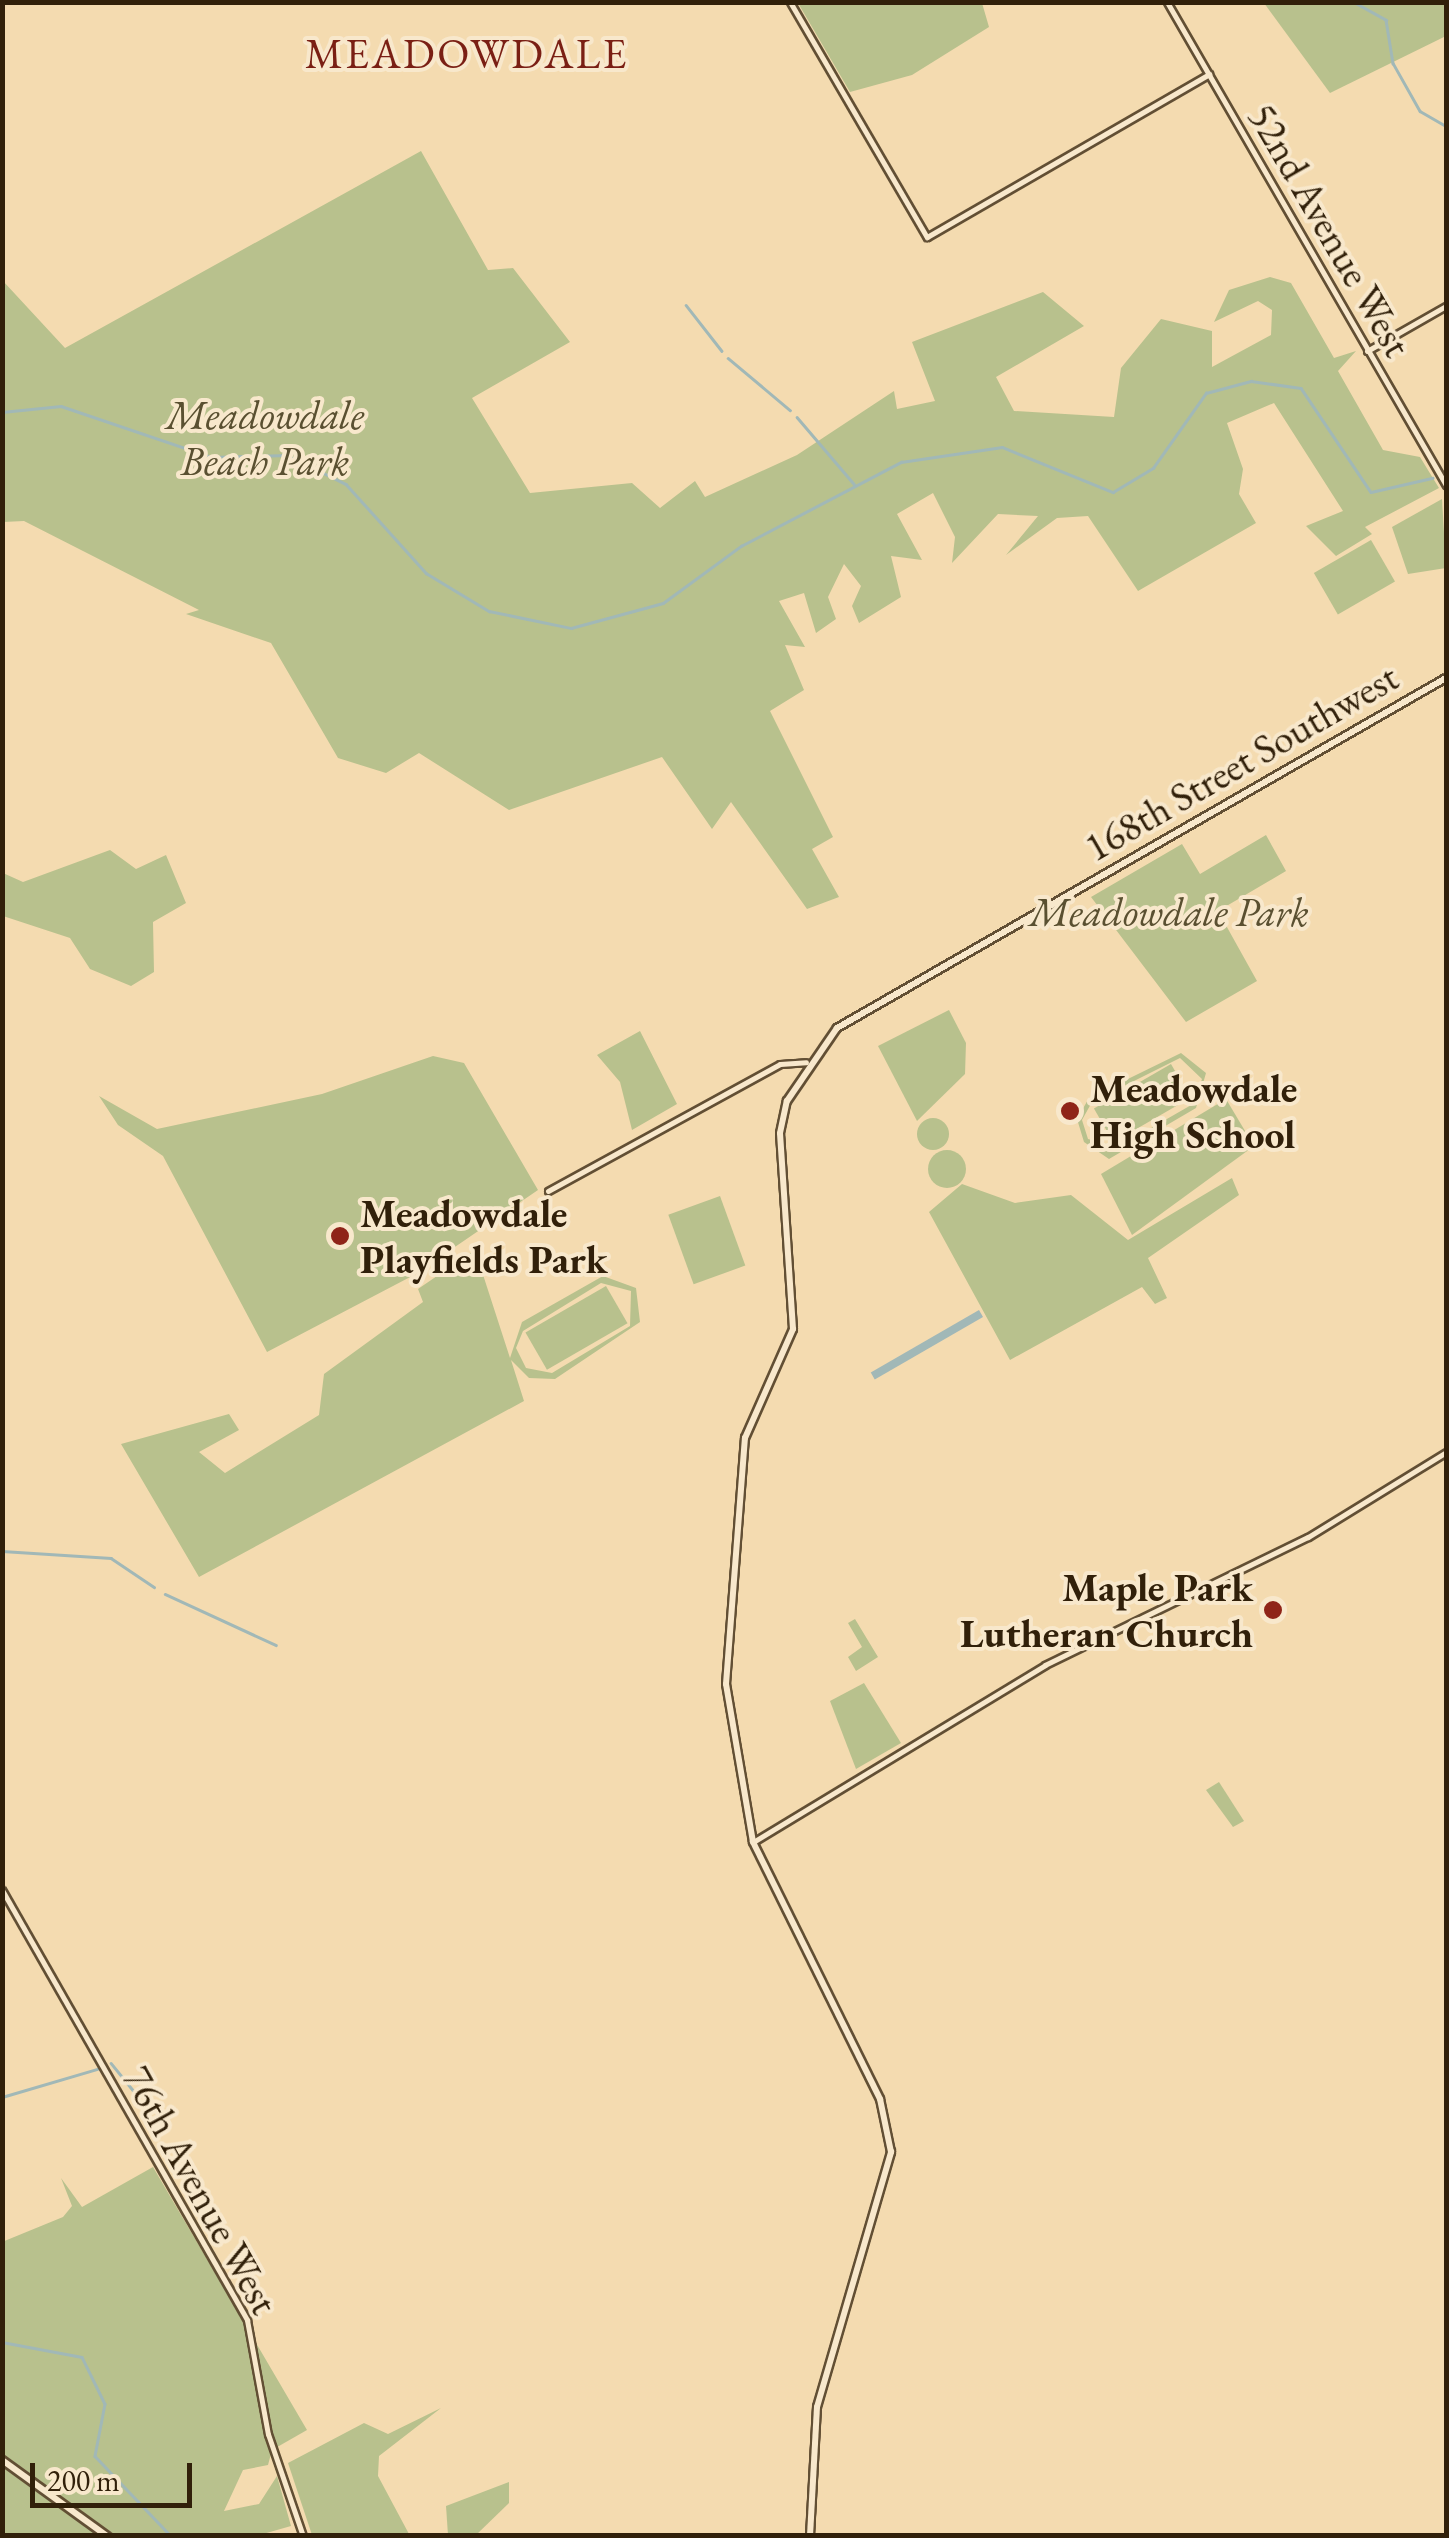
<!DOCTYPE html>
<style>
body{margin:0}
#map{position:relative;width:1449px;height:2538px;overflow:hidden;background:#f4dbb0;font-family:"EB Garamond",serif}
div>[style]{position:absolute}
.green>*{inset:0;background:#b8c18d;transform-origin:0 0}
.round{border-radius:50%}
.water>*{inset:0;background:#a1b8b7;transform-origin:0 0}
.stream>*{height:2.5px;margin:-1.25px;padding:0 1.25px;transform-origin:1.25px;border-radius:1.25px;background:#a1b8b7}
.roads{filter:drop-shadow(2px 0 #624f34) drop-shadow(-2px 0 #624f34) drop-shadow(0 2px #624f34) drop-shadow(0 -2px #624f34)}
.tertiary>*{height:5px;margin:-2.5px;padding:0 2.5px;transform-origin:2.5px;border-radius:2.5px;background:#f8e8cc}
.secondary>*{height:6px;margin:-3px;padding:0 3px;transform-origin:3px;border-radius:3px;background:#f8e8cc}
.dots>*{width:28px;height:28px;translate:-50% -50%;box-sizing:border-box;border:5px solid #f8e8cc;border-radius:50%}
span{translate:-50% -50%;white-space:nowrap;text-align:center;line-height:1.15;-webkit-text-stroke:8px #f8e8cc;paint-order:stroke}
.street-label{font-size:40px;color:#31200a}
.park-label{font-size:40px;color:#5a5031;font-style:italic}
.poi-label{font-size:40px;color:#31200a;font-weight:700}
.left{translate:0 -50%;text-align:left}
.right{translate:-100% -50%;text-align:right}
.neighbourhood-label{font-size:42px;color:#7a1f14;letter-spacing:2.5px}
.frame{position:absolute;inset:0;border:5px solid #31200a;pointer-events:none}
.scale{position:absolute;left:30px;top:2463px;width:162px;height:45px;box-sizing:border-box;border:5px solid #31200a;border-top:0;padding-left:12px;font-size:30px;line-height:35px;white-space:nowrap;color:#31200a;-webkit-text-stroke:8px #f8e8cc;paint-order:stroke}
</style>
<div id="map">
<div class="green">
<div style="clip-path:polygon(798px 3px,982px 3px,989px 27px,912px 75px,850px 92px)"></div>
<div style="clip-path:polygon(1264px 3px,1446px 3px,1446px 36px,1330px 93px)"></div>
<div style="clip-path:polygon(421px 151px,488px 270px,513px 268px,570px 342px,472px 398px,530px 493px,632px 483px,660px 508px,695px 481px,705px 497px,797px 455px,894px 391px,897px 409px,935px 401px,912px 342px,1043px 292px,1084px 326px,996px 377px,1014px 411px,1114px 417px,1121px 368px,1161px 319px,1212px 331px,1212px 367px,1271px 335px,1272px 310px,1258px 301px,1214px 322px,1229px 290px,1270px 277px,1291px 283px,1334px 358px,1356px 351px,1338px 371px,1383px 450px,1420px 457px,1439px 488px,1365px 527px,1372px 534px,1336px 556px,1306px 526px,1343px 511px,1274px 403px,1227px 423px,1243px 469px,1239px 494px,1256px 523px,1138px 591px,1088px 516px,1057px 518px,1006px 555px,1038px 516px,998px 514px,952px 563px,955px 537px,933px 493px,897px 514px,922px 560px,891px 556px,901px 597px,859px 623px,852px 606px,861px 586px,844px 564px,828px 597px,836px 619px,816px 633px,804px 593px,779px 601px,805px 647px,785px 645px,804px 690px,770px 711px,833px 837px,812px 849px,839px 897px,807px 909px,731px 802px,712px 829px,662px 757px,509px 810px,419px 753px,386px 773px,338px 758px,271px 643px,186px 614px,199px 610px,24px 521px,3px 522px,3px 281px,65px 348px)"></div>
<div style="clip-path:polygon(1442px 499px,1446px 568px,1408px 574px,1392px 527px)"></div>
<div style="left:1371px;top:540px;width:48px;height:66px;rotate:60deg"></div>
<div style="clip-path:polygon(1266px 835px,1286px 871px,1218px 911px,1257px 981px,1186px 1022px,1091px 897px,1182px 844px,1200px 874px)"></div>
<div style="clip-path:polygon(110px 850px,136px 869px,166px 855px,186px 903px,153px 922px,154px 972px,131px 986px,90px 969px,70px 938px,3px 916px,3px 873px,23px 882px)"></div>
<div style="clip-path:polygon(949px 1010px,966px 1043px,965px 1074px,917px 1121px,878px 1046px)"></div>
<div style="clip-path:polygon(640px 1031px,677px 1104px,632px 1130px,620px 1082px,597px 1055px)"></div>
<div style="clip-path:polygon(evenodd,1181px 1053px,1206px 1073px,1196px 1108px,1109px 1159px,1084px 1142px,1077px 1119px,1089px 1098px,1181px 1053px,1180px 1058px,1202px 1079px,1193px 1104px,1118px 1147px,1088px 1139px,1082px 1120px,1092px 1102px,1180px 1058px)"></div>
<div style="clip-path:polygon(433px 1056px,464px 1063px,538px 1190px,414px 1275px,267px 1352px,163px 1156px,118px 1125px,99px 1096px,157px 1129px,322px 1094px)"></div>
<div style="left:1171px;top:1064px;width:39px;height:89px;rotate:60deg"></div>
<div style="clip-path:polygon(1226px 1099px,1254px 1146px,1132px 1235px,1101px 1174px)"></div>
<div class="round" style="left:917px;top:1118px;width:32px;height:32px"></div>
<div class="round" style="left:928px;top:1150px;width:38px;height:38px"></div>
<div style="clip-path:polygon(1232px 1178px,1239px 1195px,1148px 1258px,1167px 1298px,1155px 1304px,1142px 1287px,1010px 1360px,929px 1212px,962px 1184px,1015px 1203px,1071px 1195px,1128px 1240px)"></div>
<div style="left:720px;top:1196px;width:74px;height:55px;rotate:70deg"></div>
<div style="clip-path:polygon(evenodd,475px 1250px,510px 1358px,522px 1322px,603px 1276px,636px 1288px,640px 1322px,555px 1379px,529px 1378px,511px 1360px,524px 1401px,199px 1577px,121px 1444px,229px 1414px,239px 1430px,199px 1452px,225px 1473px,319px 1415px,324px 1374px,423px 1302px,418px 1289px,475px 1250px,601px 1283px,631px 1291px,630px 1326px,552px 1373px,526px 1368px,516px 1348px,523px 1331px,601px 1283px)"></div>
<div style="left:606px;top:1286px;width:43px;height:93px;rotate:60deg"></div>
<div style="clip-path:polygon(855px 1619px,878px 1657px,856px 1671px,848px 1657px,862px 1647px,848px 1623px)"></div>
<div style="clip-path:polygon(864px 1683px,901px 1743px,856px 1769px,830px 1701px)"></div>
<div style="clip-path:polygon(1219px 1782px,1244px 1821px,1233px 1827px,1206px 1790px)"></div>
<div style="clip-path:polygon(153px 2167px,307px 2430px,272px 2450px,268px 2465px,243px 2470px,224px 2511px,259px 2504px,277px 2476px,291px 2526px,256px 2536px,3px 2535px,2px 2242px,63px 2217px,72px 2206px,61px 2178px,82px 2207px)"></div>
<div style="clip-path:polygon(441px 2408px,379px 2456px,378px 2476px,409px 2534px,312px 2535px,288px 2463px,364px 2423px,388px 2434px)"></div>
<div style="clip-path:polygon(509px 2482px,509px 2503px,476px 2535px,448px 2535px,446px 2506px)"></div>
</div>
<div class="water">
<div style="left:979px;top:1310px;width:8px;height:125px;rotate:60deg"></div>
</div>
<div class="stream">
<div style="left:1354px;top:2px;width:37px;rotate:29deg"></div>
<div style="left:1386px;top:20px;width:44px;rotate:80.8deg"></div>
<div style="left:1393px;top:63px;width:55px;rotate:60.6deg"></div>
<div style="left:1420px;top:111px;width:30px;rotate:30deg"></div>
<div style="left:686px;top:305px;width:58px;rotate:52deg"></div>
<div style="left:728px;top:358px;width:81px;rotate:40deg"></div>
<div style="left:2px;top:412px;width:59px;rotate:-5.8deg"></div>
<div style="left:61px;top:406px;width:159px;rotate:18.7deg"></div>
<div style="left:212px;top:457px;width:75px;rotate:-1.5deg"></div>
<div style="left:287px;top:455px;width:66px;rotate:26.2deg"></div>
<div style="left:346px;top:484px;width:120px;rotate:48deg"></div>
<div style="left:426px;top:573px;width:74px;rotate:31.1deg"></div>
<div style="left:489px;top:611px;width:84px;rotate:11.7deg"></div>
<div style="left:571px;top:628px;width:95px;rotate:-15.2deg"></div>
<div style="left:663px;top:603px;width:97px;rotate:-36.2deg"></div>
<div style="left:741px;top:546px;width:181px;rotate:-27.7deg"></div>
<div style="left:901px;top:462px;width:102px;rotate:-8.4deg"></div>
<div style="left:1002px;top:447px;width:120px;rotate:22.1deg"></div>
<div style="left:1113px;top:492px;width:47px;rotate:-31deg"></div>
<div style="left:1153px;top:468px;width:92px;rotate:-54.8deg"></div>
<div style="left:1206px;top:393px;width:47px;rotate:-14.9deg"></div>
<div style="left:1251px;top:381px;width:50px;rotate:8deg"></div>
<div style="left:1301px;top:388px;width:125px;rotate:56.1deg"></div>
<div style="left:1371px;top:492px;width:63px;rotate:-12.9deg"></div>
<div style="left:797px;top:417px;width:88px;rotate:49.6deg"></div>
<div style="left:2px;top:1551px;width:109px;rotate:3.7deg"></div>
<div style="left:111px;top:1558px;width:52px;rotate:34deg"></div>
<div style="left:165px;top:1594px;width:122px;rotate:24.7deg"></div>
<div style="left:111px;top:2063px;width:36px;rotate:51deg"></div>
<div style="left:2px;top:2097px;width:99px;rotate:-16.4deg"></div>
<div style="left:2px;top:2342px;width:81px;rotate:10.6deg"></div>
<div style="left:82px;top:2357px;width:52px;rotate:63.9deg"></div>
<div style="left:105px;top:2404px;width:53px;rotate:100.9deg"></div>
<div style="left:95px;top:2456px;width:110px;rotate:46.5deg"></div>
</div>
<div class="roads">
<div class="tertiary">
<div style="left:790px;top:2px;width:272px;rotate:59.8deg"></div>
<div style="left:927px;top:237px;width:326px;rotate:-30deg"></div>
<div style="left:1167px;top:2px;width:558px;rotate:59.99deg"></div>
<div style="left:1367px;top:351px;width:91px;rotate:-29.7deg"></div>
<div style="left:548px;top:1191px;width:264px;rotate:-28.7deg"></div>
<div style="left:780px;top:1064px;width:26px;rotate:-4deg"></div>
<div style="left:753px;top:1842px;width:341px;rotate:-31.2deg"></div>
<div style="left:1045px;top:1665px;width:292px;rotate:-26deg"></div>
<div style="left:1308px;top:1537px;width:162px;rotate:-31.6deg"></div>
<div style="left:2px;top:1890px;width:495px;rotate:60.3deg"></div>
<div style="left:247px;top:2320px;width:116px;rotate:79.6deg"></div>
<div style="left:268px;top:2434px;width:108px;rotate:71.1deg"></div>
</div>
<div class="secondary">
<div style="left:2px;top:2460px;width:130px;rotate:35.9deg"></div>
<div style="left:810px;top:2536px;width:129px;rotate:-86.9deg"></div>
<div style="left:817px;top:2407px;width:266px;rotate:-73.8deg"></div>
<div style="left:891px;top:2152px;width:54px;rotate:-101.7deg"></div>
<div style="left:880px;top:2099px;width:287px;rotate:-116.3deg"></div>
<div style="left:753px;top:1842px;width:160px;rotate:-99.7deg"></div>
<div style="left:726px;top:1684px;width:247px;rotate:-85.6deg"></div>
<div style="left:745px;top:1438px;width:119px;rotate:-66.2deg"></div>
<div style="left:793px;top:1329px;width:196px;rotate:-93.8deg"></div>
<div style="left:780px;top:1133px;width:33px;rotate:-78deg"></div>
<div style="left:787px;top:1101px;width:88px;rotate:-55.6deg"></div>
<div style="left:837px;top:1028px;width:702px;rotate:-29.89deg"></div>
</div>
</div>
<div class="dots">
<div style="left:1070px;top:1111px;background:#8f2418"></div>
<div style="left:340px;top:1236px;background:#8f2418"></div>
<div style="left:1273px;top:1610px;background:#8f2418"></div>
</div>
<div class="street-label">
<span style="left:1330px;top:230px;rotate:60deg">52nd Avenue West</span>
<span style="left:1241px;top:762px;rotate:-30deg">168th Street Southwest</span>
<span style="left:201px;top:2190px;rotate:61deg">76th Avenue West</span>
</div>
<div class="park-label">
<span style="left:265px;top:438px">Meadowdale<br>Beach Park</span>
<span style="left:1169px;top:912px">Meadowdale Park</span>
</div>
<div class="poi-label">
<span class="left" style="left:1090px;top:1111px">Meadowdale<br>High School</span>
<span class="left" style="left:360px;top:1236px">Meadowdale<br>Playfields Park</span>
<span class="right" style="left:1253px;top:1610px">Maple Park<br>Lutheran Church</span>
</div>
<div class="neighbourhood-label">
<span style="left:467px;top:54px">MEADOWDALE</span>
</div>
<div class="frame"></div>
<div class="scale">200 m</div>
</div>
